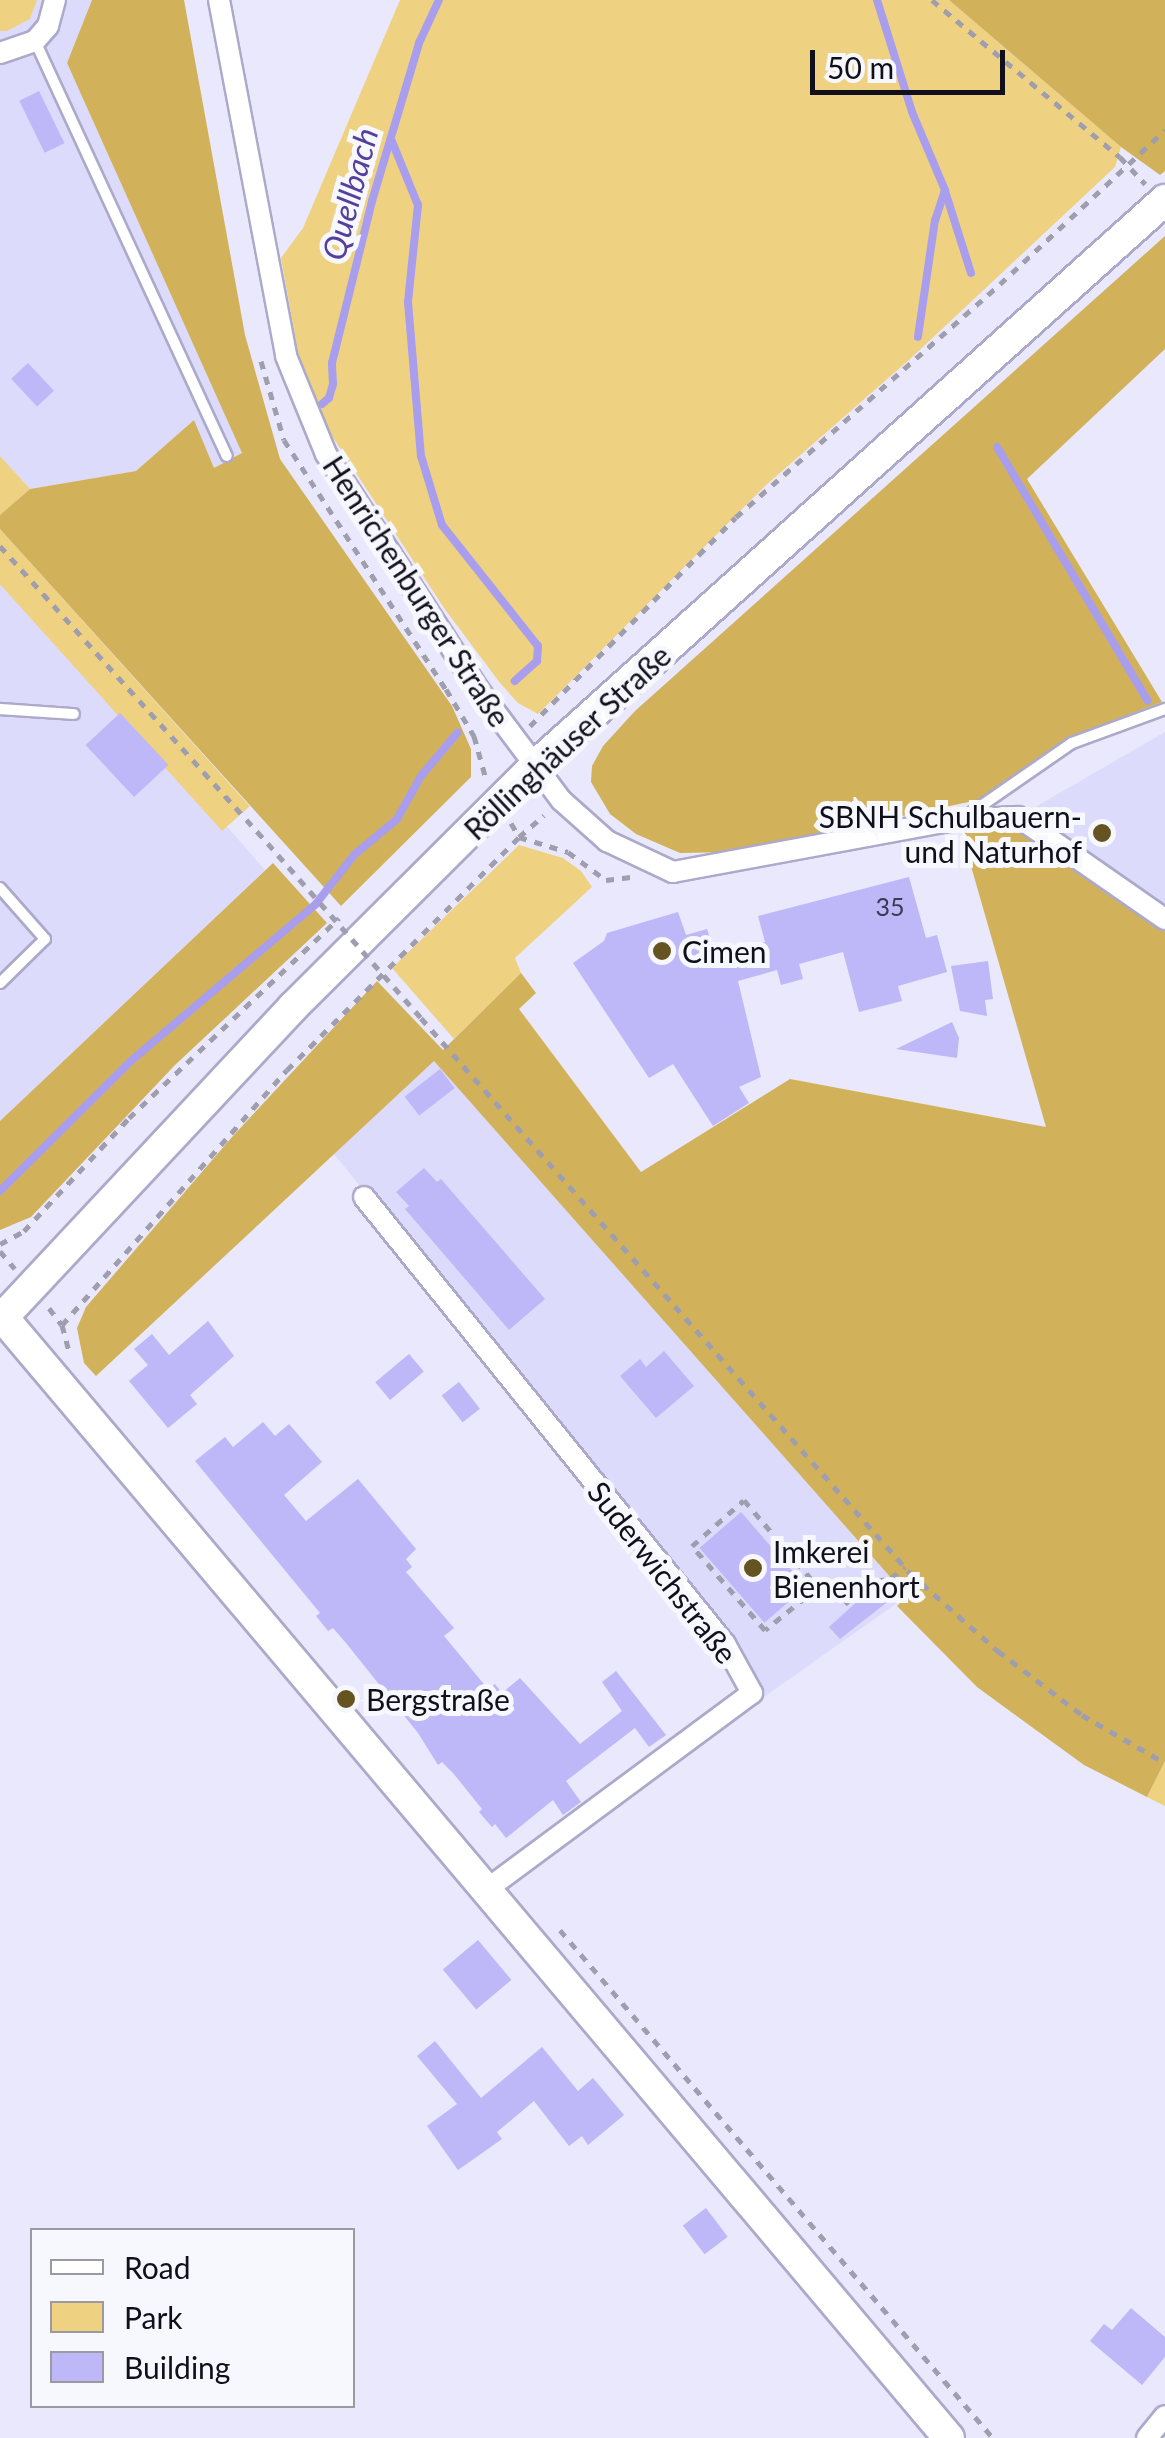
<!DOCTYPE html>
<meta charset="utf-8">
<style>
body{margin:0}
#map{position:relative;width:1165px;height:2438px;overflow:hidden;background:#e9e8fc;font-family:Lato,sans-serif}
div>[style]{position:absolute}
.built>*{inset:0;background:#dddbfb}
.green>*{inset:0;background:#efd281;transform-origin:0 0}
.forest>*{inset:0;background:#d1b25a}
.stream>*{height:8px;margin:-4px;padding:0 4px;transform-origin:4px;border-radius:4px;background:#a89eed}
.building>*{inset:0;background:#beb7f8;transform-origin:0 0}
.path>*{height:5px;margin-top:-2.5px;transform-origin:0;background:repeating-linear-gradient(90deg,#9f9eaf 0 8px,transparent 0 16px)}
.roads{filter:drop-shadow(2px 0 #aca9ca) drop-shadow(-2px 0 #aca9ca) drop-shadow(0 2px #aca9ca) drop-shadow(0 -2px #aca9ca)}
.service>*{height:10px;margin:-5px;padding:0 5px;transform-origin:5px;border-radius:5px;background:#fff}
.minor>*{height:20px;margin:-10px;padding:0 10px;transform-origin:10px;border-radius:10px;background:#fff}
.secondary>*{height:30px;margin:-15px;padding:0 15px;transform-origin:15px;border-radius:15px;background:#fff}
.path-bridge>*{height:5px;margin-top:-2.5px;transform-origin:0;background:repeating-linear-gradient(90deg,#9f9eaf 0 8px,transparent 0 16px)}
.dots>*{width:28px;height:28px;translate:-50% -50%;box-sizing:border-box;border:5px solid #f7f7fe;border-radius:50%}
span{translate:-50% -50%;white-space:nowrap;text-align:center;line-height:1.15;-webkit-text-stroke:10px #f7f7fe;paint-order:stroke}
.number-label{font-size:25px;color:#3c3952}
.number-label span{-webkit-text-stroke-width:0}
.street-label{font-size:30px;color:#100f1a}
.poi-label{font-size:30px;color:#100f1a}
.right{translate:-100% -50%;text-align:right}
.left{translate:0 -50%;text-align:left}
.water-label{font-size:32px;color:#54409c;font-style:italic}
.legend{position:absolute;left:30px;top:2228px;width:325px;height:180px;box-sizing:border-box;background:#f7f7fe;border:2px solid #9b9aa3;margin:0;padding:12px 18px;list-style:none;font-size:30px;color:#100f1a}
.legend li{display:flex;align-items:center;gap:20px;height:50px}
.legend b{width:50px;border:2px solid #9b9aa3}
.scale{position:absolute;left:810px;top:50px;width:195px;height:45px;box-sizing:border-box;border:5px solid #100f1a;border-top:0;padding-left:12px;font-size:30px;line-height:35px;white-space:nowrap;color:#100f1a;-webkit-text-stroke:8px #f7f7fe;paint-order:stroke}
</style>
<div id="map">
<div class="built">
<div style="clip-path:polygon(0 0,92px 0,67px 63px,243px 454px,214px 469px,194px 420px,136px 471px,30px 489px,0 518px)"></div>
<div style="clip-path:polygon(0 566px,265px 870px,0 1121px)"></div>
<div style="clip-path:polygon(1165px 732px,1165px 919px,1018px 817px)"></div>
<div style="clip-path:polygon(434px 1061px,907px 1596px,764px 1697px,723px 1630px,334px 1154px)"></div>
</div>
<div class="green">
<div style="clip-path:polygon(0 0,37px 0,30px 19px,7px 31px,0 31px)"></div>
<div style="clip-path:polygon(400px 0,949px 0,1121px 147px,1115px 167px,910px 359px,765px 486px,538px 714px,518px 703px,500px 683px,444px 608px,332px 436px,301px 369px,281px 258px,303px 228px)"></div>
<div style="clip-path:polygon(0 456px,30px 489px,0 515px)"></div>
<div style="left:0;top:529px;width:373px;height:37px;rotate:48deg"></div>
<div style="clip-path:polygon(519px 845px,563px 858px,581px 871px,592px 887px,515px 958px,521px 973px,454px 1039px,392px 968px)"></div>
<div style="clip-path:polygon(1165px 1761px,1165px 1806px,1147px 1797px)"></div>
</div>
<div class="forest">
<div style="clip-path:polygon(92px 0,184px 0,245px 335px,280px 459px,452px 706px,471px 749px,471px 777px,341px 906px,0 529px,0 515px,30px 489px,136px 471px,194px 420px,214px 468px,242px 453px,67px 63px)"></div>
<div style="clip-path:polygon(949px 0,1165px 0,1165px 171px,1160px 175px,1121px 147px)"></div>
<div style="clip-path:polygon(1165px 236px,1165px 349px,1027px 479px,1162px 702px,1072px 736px,978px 800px,733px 852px,680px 853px,636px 834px,610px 814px,591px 782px,592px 766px,603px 746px,635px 711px)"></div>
<div style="clip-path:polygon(1018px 817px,1165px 919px,1165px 1761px,1147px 1797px,1084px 1765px,977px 1687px,897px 1606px,907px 1596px,434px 1061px,96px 1376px,84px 1363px,77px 1328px,86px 1307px,232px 1137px,377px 981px,443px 1050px,521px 973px,536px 993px,519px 1009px,641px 1172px,790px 1079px,1046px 1127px,958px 821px)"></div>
<div style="clip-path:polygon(273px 863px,327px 923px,175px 1065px,31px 1217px,0 1230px,0 1121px)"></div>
</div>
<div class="stream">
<div style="left:877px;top:0;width:117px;rotate:72.6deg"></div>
<div style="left:912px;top:112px;width:85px;rotate:67.1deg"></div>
<div style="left:945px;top:190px;width:32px;rotate:108deg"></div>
<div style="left:935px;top:220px;width:118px;rotate:98.3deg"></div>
<div style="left:391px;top:139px;width:71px;rotate:67.8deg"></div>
<div style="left:418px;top:205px;width:98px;rotate:95.9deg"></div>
<div style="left:408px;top:302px;width:155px;rotate:85.2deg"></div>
<div style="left:421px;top:456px;width:72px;rotate:73.1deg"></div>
<div style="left:442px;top:525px;width:154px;rotate:51.6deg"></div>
<div style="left:538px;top:646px;width:15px;rotate:94deg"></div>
<div style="left:537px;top:661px;width:30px;rotate:138deg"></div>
<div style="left:945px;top:191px;width:86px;rotate:72.4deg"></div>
<div style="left:322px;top:404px;width:9px;rotate:-41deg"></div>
<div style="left:329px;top:398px;width:15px;rotate:-74deg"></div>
<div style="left:333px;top:384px;width:21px;rotate:-93deg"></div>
<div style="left:332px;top:363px;width:167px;rotate:-76.1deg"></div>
<div style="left:372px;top:201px;width:165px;rotate:-73.4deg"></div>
<div style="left:419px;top:43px;width:47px;rotate:-65.1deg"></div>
<div style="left:997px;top:447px;width:295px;rotate:59.3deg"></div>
<div style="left:0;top:1191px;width:186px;rotate:-44.8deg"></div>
<div style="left:132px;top:1060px;width:240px;rotate:-40.3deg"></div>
<div style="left:315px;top:905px;width:63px;rotate:-52deg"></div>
<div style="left:354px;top:855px;width:56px;rotate:-39.9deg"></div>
<div style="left:397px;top:819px;width:49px;rotate:-60.8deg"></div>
<div style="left:421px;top:776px;width:57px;rotate:-49.9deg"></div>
</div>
<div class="building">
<div style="left:39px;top:91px;width:58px;height:22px;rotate:64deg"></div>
<div style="left:28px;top:363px;width:38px;height:23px;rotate:47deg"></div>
<div style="left:120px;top:713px;width:71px;height:47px;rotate:47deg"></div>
<div style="clip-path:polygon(909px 877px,926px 938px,937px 935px,947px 972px,898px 986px,902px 1001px,859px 1012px,843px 952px,799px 964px,803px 979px,781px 985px,777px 970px,738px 981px,761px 1077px,739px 1087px,749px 1103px,713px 1126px,673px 1064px,649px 1078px,573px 963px,604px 941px,607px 933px,678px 912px,686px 935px,707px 929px,715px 955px,765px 942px,758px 916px)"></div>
<div style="clip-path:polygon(988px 961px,993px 999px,985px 1000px,987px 1016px,960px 1011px,951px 966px)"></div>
<div style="clip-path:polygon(952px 1022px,959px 1038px,957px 1058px,896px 1049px)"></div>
<div style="left:440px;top:1069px;width:24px;height:45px;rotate:52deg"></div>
<div style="clip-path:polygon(424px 1168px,437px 1182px,441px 1179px,545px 1299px,509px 1330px,405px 1209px,409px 1206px,396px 1192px)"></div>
<div style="clip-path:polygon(208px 1321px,234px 1356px,190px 1395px,197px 1404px,168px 1428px,129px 1381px,148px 1365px,134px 1349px,152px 1334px,169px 1355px)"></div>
<div style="clip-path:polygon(664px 1351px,694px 1386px,656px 1418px,620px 1376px,640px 1359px,646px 1367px)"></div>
<div style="left:409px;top:1354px;width:23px;height:44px;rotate:50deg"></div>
<div style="left:459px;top:1382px;width:34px;height:22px;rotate:52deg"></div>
<div style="clip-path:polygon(263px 1422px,275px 1436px,289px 1424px,322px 1462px,284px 1495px,306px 1521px,358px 1479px,416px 1549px,406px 1559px,412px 1567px,406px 1572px,454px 1628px,444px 1636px,488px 1689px,495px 1684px,502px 1693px,520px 1678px,580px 1744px,622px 1711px,602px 1682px,616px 1671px,666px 1735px,649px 1747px,635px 1728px,566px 1781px,581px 1802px,563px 1815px,553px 1800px,506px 1838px,495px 1824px,492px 1827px,479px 1812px,482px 1809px,453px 1773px,442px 1762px,438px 1765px,418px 1733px,346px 1643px,333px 1628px,328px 1631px,316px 1616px,320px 1613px,195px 1461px,225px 1437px,233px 1447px)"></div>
<div style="left:741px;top:1512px;width:99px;height:55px;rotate:49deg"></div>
<div style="clip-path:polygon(873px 1587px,886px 1603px,840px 1639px,829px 1627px)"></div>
<div style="left:478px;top:1940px;width:52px;height:46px;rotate:50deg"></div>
<div style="clip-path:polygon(435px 2041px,481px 2098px,542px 2047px,578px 2091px,593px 2078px,624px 2115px,588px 2145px,582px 2136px,569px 2146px,534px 2101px,497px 2132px,502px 2139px,458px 2170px,427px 2126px,457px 2104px,417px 2056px)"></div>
<div style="left:706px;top:2208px;width:36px;height:29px;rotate:53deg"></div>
<div style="clip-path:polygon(1131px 2308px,1165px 2337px,1165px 2357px,1142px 2385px,1090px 2341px,1104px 2324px,1112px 2330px)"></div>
</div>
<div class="path">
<div style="left:932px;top:0;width:245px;rotate:39.9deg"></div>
<div style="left:1120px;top:157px;width:37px;rotate:47deg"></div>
<div style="left:261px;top:361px;width:82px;rotate:73.8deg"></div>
<div style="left:284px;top:440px;width:297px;rotate:57deg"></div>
<div style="left:446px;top:689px;width:55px;rotate:59.2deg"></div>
<div style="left:474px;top:736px;width:45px;rotate:74.4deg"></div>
<div style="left:0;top:546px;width:416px;rotate:48deg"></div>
<div style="left:530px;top:726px;width:293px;rotate:-45.4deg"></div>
<div style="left:736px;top:517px;width:352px;rotate:-41.4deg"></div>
<div style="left:1000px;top:284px;width:226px;rotate:-43deg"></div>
<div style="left:511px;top:823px;width:16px;rotate:60deg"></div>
<div style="left:519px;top:837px;width:33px;rotate:-41deg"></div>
<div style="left:421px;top:1018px;width:740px;rotate:48.62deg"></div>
<div style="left:910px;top:1573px;width:118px;rotate:41.6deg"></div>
<div style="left:998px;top:1651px;width:106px;rotate:37.3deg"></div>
<div style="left:1082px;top:1715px;width:96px;rotate:30deg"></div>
<div style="left:0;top:1244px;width:27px;rotate:-28deg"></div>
<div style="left:24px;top:1231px;width:154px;rotate:-47.1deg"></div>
<div style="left:129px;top:1118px;width:290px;rotate:-43.6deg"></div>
<div style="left:0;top:1251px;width:23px;rotate:50deg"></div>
<div style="left:49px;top:1308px;width:21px;rotate:53deg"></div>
<div style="left:62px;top:1325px;width:27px;rotate:75deg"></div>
<div style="left:62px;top:1325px;width:340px;rotate:-48.6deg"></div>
<div style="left:287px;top:1070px;width:329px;rotate:-45.1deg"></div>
<div style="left:519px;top:837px;width:51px;rotate:17deg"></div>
<div style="left:568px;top:852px;width:47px;rotate:36.4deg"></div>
<div style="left:606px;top:880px;width:25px;rotate:-7deg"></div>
<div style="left:818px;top:1587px;width:68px;rotate:140.9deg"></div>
<div style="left:765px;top:1630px;width:111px;rotate:-131deg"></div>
<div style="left:692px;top:1546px;width:69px;rotate:-41.5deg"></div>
<div style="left:744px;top:1500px;width:114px;rotate:49.6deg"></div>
<div style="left:818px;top:1587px;width:11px;rotate:-38deg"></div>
<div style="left:827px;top:1580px;width:30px;rotate:53deg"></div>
<div style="left:845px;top:1604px;width:39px;rotate:-42deg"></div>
<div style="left:874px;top:1578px;width:4px;rotate:45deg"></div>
<div style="left:877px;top:1581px;width:14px;rotate:-12deg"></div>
<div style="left:891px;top:1578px;width:18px;rotate:-38deg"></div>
<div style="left:560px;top:1930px;width:667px;rotate:49.56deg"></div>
</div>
<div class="roads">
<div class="service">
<div style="left:35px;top:41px;width:457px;rotate:65.2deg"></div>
<div style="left:0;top:709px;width:74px;rotate:3.9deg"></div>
<div style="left:968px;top:815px;width:126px;rotate:-34.7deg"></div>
<div style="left:1072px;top:743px;width:99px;rotate:-20.1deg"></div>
<div style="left:0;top:888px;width:68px;rotate:48.6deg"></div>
<div style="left:45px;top:939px;width:63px;rotate:135.6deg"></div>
</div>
<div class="minor">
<div style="left:219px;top:0;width:362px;rotate:79.3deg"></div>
<div style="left:286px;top:356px;width:106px;rotate:67.8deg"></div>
<div style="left:326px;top:454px;width:280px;rotate:57.1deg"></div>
<div style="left:478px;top:689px;width:139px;rotate:53.2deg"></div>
<div style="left:561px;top:800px;width:62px;rotate:41.7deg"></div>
<div style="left:607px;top:841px;width:73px;rotate:25.2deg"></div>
<div style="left:673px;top:872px;width:285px;rotate:-10.5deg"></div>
<div style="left:953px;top:820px;width:65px;rotate:-2.6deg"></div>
<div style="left:1018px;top:817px;width:179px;rotate:34.8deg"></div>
<div style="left:0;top:53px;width:37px;rotate:-19deg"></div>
<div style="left:35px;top:41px;width:20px;rotate:-49deg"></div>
<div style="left:48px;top:26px;width:27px;rotate:-75deg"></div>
<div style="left:364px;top:1197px;width:575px;rotate:51.08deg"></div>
<div style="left:725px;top:1644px;width:56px;rotate:61.1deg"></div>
<div style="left:752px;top:1693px;width:328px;rotate:143.5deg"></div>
<div style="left:1147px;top:2438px;width:28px;rotate:-51deg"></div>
</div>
<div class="secondary">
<div style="left:0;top:1314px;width:1471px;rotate:49.83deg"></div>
<div style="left:3px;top:1317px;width:424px;rotate:-46.9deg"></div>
<div style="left:293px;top:1007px;width:342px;rotate:-44.9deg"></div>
<div style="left:535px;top:766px;width:847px;rotate:-41.94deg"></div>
</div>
</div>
<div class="path-bridge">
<div style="left:278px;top:855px;width:217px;rotate:48.7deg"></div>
</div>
<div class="dots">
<div style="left:1102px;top:833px;background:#655422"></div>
<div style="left:662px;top:951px;background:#655422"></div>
<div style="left:753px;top:1568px;background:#655422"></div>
<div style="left:346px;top:1699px;background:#655422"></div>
</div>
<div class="number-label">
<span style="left:890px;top:906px">35</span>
</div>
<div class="street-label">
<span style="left:417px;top:591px;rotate:57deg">Henrichenburger Straße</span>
<span style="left:567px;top:742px;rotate:-43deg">Röllinghäuser Straße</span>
<span style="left:663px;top:1572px;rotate:52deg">Suderwichstraße</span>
</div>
<div class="poi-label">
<span class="right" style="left:1082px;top:833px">SBNH Schulbauern-<br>und Naturhof</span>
<span class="left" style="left:682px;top:951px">Cimen</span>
<span class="left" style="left:773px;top:1568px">Imkerei<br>Bienenhort</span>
<span class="left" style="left:366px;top:1699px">Bergstraße</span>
</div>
<div class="water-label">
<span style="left:350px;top:194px;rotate:-75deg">Quellbach</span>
</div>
<ul class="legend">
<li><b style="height:12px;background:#fff"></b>Road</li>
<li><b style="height:28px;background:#efd281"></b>Park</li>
<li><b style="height:28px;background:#beb7f8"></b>Building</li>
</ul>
<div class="scale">50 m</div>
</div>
